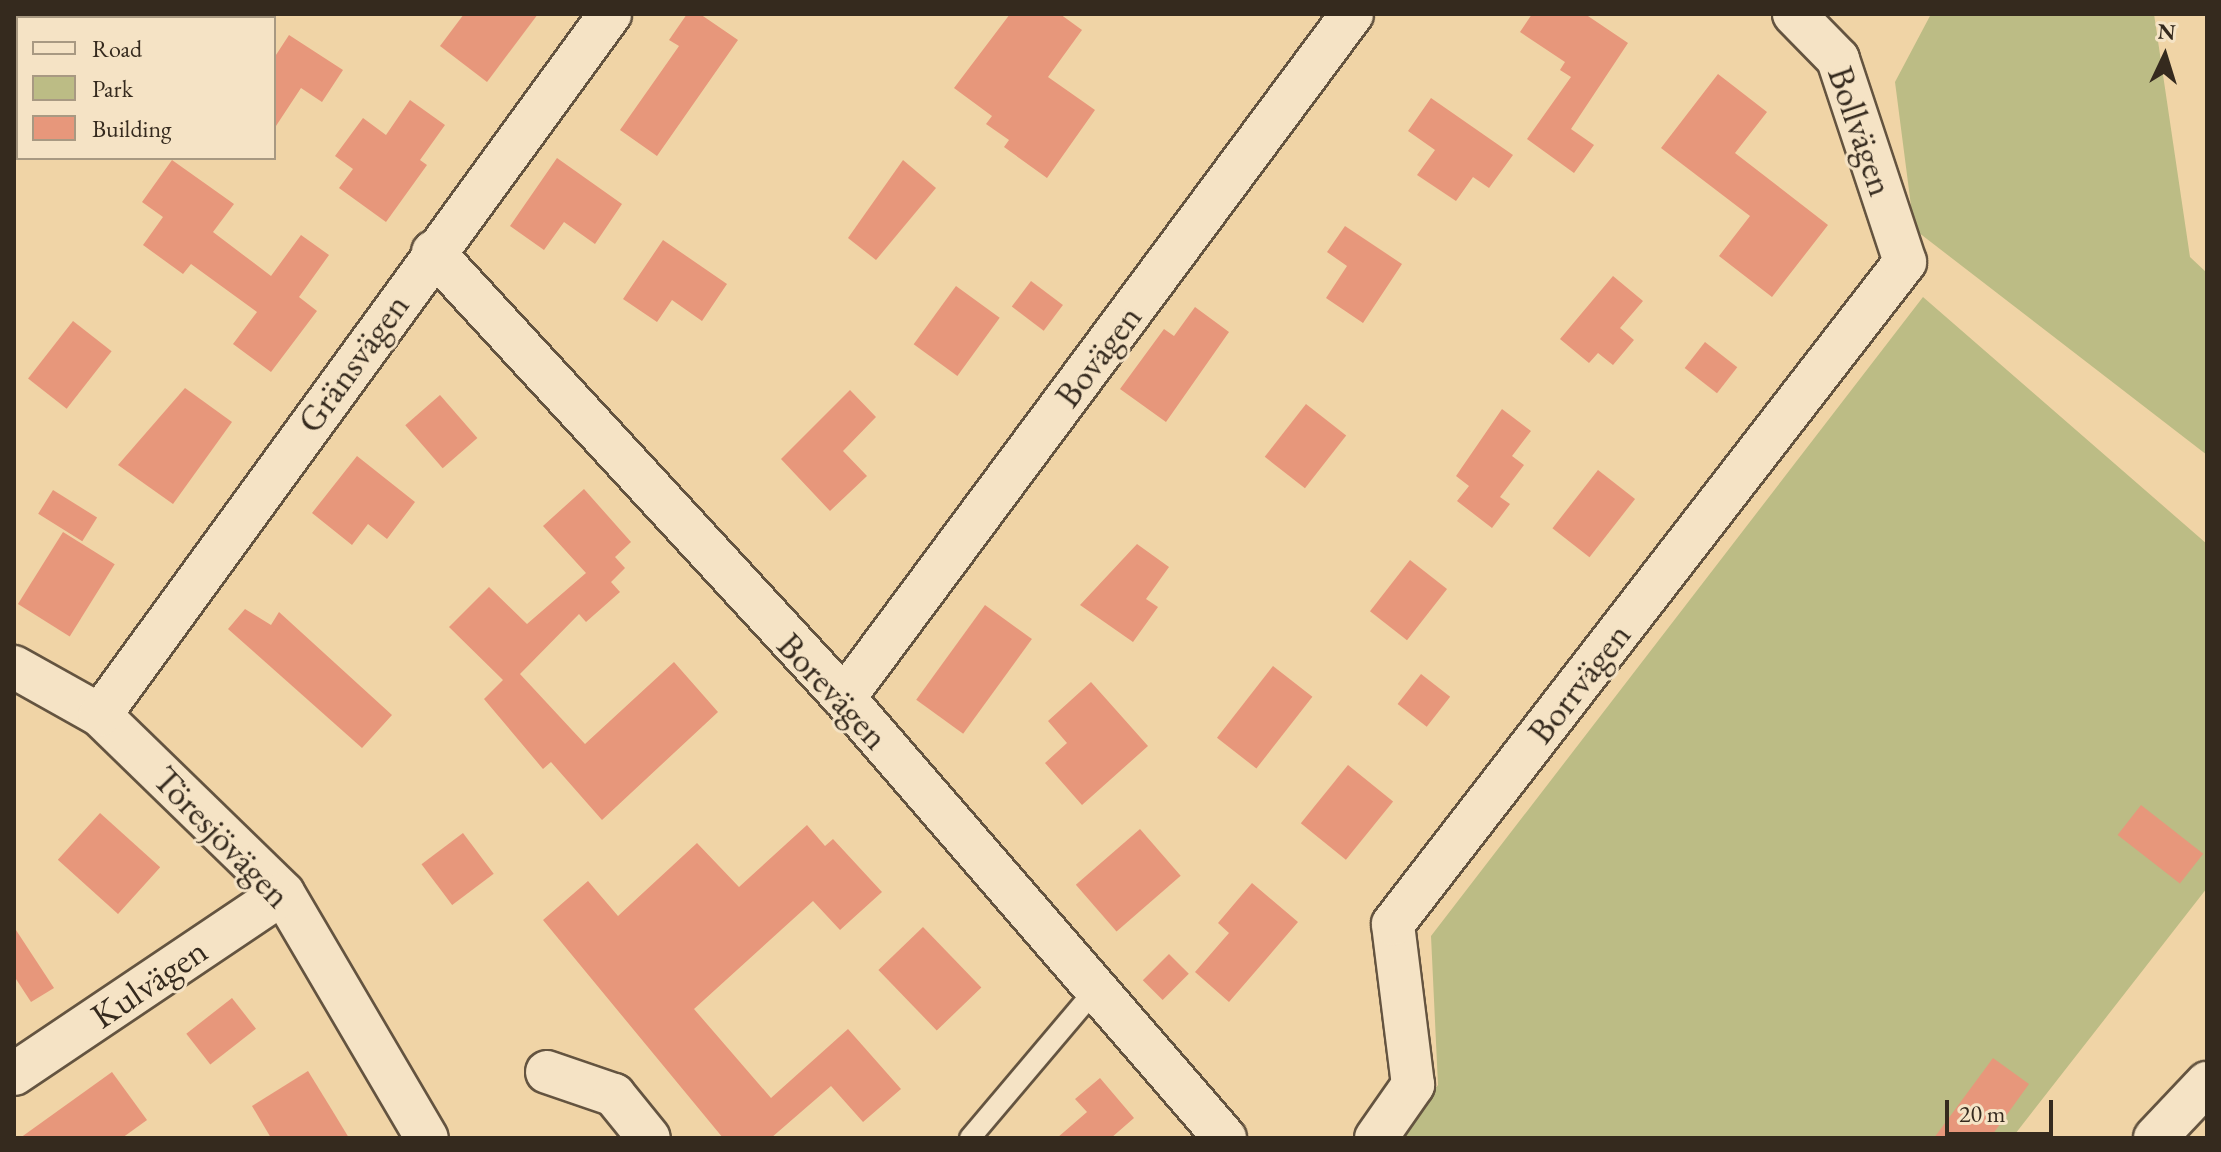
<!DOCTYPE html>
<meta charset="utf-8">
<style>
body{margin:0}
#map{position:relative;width:2221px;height:1152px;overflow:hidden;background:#f0d4a6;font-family:"EB Garamond",serif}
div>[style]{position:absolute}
.green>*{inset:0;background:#bcbc85}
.building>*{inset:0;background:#e7977b;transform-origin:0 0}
.roads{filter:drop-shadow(2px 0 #645440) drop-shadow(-2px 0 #645440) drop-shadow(0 2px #645440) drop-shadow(0 -2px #645440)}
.lane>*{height:20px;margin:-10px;padding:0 10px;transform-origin:10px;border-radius:10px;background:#f5e3c5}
.street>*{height:42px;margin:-21px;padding:0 21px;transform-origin:21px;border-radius:21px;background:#f5e3c5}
span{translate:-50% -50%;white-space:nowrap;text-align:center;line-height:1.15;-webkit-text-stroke:6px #f5e3c5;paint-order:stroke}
.street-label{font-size:36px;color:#352a1e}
.frame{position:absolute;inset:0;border:16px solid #352a1e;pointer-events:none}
.legend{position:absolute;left:16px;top:16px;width:260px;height:144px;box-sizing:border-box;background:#f5e3c5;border:2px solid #a89982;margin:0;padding:10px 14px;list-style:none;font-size:24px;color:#352a1e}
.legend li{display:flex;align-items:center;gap:16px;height:40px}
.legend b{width:40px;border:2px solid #a89982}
.north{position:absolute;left:2125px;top:16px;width:80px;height:80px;-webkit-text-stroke:6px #f5e3c5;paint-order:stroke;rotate:4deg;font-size:22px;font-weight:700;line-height:32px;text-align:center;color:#352a1e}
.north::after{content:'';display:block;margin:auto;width:28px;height:36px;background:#352a1e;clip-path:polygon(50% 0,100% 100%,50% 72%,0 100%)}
.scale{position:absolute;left:1945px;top:1100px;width:108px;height:36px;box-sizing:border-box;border:4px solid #352a1e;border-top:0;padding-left:10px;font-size:24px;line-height:28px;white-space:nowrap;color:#352a1e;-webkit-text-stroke:6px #f5e3c5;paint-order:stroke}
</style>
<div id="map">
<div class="green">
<div style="clip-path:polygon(1931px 14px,2154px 14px,2190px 257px,2207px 273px,2207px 455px,1914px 229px,1895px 82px)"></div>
<div style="clip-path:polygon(1923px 297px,2207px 544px,2207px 888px,2012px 1138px,1398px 1138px,1438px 1085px,1431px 936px)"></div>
</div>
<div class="building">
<div style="clip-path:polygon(464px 14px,538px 14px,487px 82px,440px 46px)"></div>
<div style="clip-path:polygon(687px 14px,700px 14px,738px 40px,657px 156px,620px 130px,679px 46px,669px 40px)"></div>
<div style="clip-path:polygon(1010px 14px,1060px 14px,1082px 30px,1048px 77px,1095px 110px,1047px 178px,1004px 147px,1009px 140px,986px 124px,992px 116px,954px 88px)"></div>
<div style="clip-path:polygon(1532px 14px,1585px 14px,1628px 43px,1571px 129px,1594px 145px,1574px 173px,1527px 139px,1571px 77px,1560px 70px,1565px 62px,1520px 32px)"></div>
<div style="clip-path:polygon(289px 35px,343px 70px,322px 102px,301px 88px,274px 129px,274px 58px)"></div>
<div style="clip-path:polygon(1718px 74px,1767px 112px,1735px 153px,1828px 225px,1772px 297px,1719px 256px,1750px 216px,1661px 148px)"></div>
<div style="clip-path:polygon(1431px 98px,1513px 155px,1489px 188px,1473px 177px,1456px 201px,1417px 175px,1435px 150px,1408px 131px)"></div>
<div style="clip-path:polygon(410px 100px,445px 125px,420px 160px,427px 165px,386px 222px,339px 188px,353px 169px,335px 156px,363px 118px,386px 135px)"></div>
<div style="clip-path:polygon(557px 158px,622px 204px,595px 244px,564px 222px,544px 250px,510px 226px)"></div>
<div style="clip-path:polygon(172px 160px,234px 204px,213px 232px,271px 276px,301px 235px,329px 255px,299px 297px,317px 311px,271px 372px,233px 344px,257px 312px,191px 264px,183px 274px,143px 245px,163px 217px,142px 202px)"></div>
<div style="clip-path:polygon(903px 160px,936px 188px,876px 260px,848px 238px)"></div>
<div style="clip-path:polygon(1345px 226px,1402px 264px,1363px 323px,1326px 298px,1347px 266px,1327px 252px)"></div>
<div style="clip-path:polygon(663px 240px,727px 284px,702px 321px,672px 300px,657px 322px,623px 299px)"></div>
<div style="clip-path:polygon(1613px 276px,1643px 301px,1620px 328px,1634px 340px,1613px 365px,1598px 353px,1589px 363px,1560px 339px)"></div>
<div style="left:1031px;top:281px;width:40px;height:32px;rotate:37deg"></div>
<div style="left:956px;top:286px;width:54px;height:72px;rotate:36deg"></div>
<div style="clip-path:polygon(1195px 307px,1229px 332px,1166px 422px,1120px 389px,1164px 329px,1174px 336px)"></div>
<div style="left:73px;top:321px;width:49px;height:73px;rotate:38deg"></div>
<div style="left:1705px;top:342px;width:41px;height:33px;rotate:38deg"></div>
<div style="clip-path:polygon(185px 388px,232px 422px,173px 504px,118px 465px)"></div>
<div style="clip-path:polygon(850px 390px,876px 417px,843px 451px,867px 476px,830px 511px,781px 459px)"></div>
<div style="left:440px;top:395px;width:57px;height:46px;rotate:49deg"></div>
<div style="left:1306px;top:404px;width:51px;height:67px;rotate:38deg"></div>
<div style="clip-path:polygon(1502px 409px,1531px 431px,1512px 456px,1524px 465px,1500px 497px,1510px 504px,1492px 528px,1457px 501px,1469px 486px,1456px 476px)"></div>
<div style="clip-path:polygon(357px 456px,415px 502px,387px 539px,368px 524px,352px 545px,312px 513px)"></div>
<div style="left:1598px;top:470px;width:47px;height:74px;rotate:38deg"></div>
<div style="clip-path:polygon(584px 489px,631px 542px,615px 557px,625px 568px,611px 582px,620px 592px,586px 622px,579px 614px,520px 674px,585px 744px,674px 662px,718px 712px,602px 820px,551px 762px,543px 769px,484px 699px,503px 680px,449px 627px,489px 587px,527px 624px,586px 573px,543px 526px)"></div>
<div style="left:53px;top:490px;width:52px;height:28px;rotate:32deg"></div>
<div style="left:63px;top:532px;width:61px;height:85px;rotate:32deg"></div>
<div style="clip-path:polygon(1137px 544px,1169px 567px,1146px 599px,1158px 607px,1133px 642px,1080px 605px)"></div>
<div style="left:1410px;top:560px;width:47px;height:65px;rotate:38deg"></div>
<div style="left:985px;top:605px;width:58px;height:117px;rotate:36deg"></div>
<div style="clip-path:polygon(245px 609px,271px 625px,279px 612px,392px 715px,362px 748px,228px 629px)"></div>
<div style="left:1273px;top:666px;width:50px;height:91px;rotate:38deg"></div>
<div style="left:1421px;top:674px;width:37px;height:38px;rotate:38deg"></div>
<div style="clip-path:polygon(1091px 682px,1148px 746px,1082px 805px,1045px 763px,1067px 743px,1048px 721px)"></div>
<div style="left:1348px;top:765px;width:58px;height:75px;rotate:39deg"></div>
<div style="left:2141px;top:805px;width:79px;height:38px;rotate:38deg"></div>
<div style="left:100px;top:813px;width:81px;height:63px;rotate:42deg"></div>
<div style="clip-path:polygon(807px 825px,825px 846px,833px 839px,882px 892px,840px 930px,813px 901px,694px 1009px,771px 1098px,848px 1029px,901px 1089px,863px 1122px,831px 1086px,771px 1138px,723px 1138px,543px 920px,588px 881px,618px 916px,697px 843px,739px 887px)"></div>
<div style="left:1140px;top:829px;width:62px;height:85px;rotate:49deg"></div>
<div style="left:463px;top:833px;width:51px;height:52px;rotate:53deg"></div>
<div style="clip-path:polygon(1252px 883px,1298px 922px,1229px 1002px,1195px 972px,1229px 933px,1218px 923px)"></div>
<div style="clip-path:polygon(14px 927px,54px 988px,31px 1002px,14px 976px)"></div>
<div style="left:923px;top:927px;width:84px;height:62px;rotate:46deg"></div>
<div style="left:1169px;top:954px;width:28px;height:37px;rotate:45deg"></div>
<div style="left:232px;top:998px;width:39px;height:58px;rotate:52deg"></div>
<div style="clip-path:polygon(1993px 1058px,2029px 1084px,1990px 1138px,1934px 1138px)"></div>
<div style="clip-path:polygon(308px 1071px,332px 1110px,349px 1138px,271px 1138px,252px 1106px)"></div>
<div style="clip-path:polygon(112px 1072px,147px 1120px,122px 1138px,20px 1138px)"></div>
<div style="clip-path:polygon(1100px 1078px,1134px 1118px,1111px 1138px,1057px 1138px,1087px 1112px,1075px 1099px)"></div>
</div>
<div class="roads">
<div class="lane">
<div style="left:970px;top:1138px;width:194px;rotate:-49.8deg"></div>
</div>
<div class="street">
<div style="left:433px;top:252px;width:606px;rotate:47.34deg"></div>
<div style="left:844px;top:698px;width:582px;rotate:49.11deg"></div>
<div style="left:14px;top:667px;width:98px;rotate:29.2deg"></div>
<div style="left:100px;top:715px;width:255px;rotate:44.2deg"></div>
<div style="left:283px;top:893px;width:284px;rotate:59.6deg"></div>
<div style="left:844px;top:698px;width:852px;rotate:-53.4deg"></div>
<div style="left:100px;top:715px;width:867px;rotate:-53.96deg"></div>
<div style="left:547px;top:1072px;width:71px;rotate:18.9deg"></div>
<div style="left:614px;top:1095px;width:55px;rotate:50.9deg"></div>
<div style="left:14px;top:1074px;width:324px;rotate:-33.9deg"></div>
<div style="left:1376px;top:1138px;width:65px;rotate:-55.1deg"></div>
<div style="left:1413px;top:1085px;width:162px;rotate:-97.1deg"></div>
<div style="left:1393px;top:924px;width:837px;rotate:-52.28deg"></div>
<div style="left:1905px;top:262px;width:214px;rotate:-108.3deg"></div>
<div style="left:1838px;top:59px;width:63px;rotate:-134.4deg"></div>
<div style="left:2155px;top:1138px;width:76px;rotate:-46.6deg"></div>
</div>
</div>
<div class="street-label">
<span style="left:1861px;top:131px;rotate:71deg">Bollvägen</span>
<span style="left:1098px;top:356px;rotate:-53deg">Bovägen</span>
<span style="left:353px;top:363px;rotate:-54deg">Gränsvägen</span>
<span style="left:1579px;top:683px;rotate:-52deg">Borrvägen</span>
<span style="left:833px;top:691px;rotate:47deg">Borevägen</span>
<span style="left:222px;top:837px;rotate:46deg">Töresjövägen</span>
<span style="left:149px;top:983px;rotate:-34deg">Kulvägen</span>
</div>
<div class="frame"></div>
<ul class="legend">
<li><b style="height:10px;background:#f5e3c5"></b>Road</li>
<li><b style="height:22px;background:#bcbc85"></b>Park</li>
<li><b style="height:22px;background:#e7977b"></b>Building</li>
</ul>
<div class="north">N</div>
<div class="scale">20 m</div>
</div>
